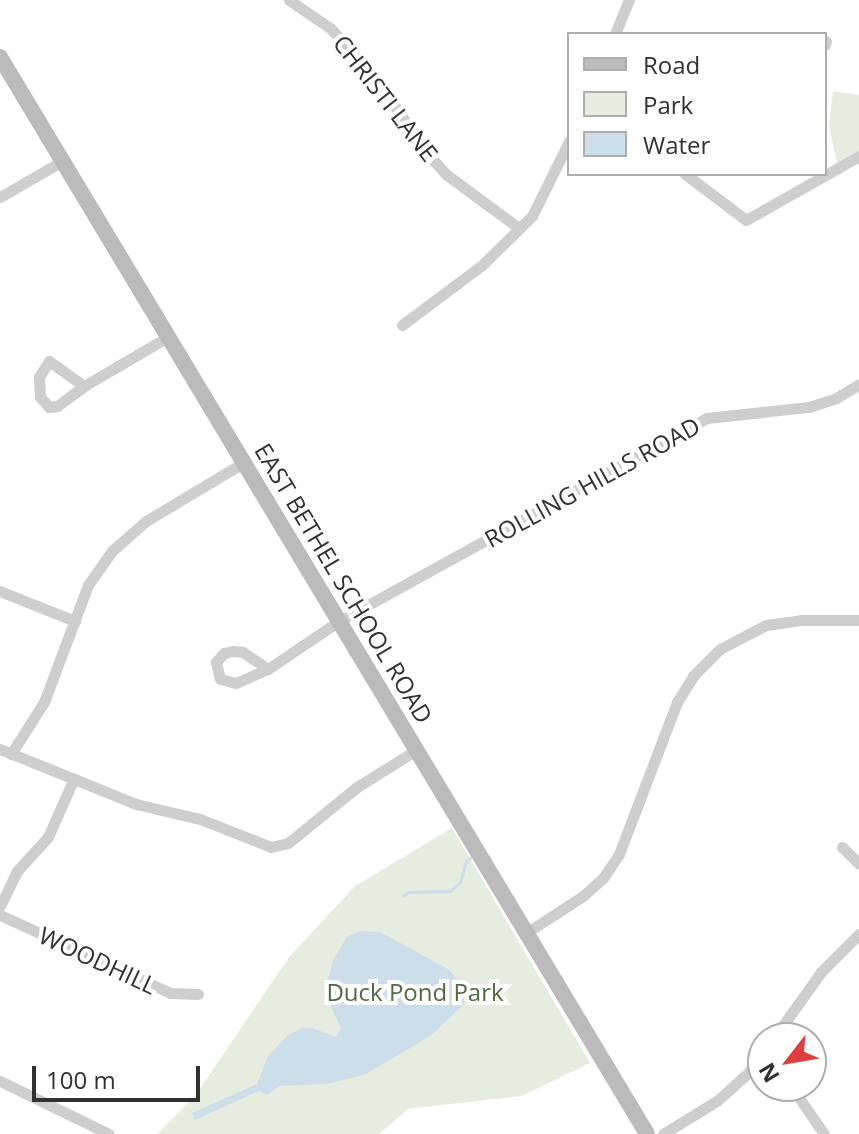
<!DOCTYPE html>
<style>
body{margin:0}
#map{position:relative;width:859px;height:1134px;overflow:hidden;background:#fff;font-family:"Open Sans",sans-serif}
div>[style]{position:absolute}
.green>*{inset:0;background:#e6ede0}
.water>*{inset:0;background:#cddeeb}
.stream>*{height:3px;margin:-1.5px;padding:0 1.5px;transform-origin:1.5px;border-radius:1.5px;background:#cddeeb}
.street>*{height:11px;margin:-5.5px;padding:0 5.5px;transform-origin:5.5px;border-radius:5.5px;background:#cecece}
.secondary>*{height:16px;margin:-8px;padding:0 8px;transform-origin:8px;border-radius:8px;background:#bbb}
span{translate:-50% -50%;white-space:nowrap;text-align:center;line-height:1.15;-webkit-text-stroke:8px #fff;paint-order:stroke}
.street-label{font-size:24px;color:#313131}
.park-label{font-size:24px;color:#516b40}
.legend{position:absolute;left:567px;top:32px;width:260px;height:144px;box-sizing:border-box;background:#fff;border:2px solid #adadad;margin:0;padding:10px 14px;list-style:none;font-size:24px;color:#313131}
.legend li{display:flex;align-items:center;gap:16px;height:40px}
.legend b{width:40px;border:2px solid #adadad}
.north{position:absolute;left:747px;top:1022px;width:80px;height:80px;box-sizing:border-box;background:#fff;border:2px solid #adadad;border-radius:50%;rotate:239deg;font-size:22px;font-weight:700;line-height:32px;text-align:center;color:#313131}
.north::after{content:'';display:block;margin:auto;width:28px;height:36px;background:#dd3e40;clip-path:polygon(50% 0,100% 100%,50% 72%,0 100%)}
.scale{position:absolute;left:32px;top:1066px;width:168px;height:36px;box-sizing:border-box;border:4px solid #313131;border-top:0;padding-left:10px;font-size:24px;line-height:28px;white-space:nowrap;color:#313131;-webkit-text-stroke:6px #fff;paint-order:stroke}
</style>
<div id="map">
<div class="green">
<div style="clip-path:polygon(833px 91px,859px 95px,859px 156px,838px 169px,829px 126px)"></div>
<div style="clip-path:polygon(452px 828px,590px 1063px,522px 1096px,408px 1109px,379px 1134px,157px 1134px,195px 1096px,289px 957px,355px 886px)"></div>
</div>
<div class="water">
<div style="clip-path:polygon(360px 931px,380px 932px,448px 969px,464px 986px,464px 1004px,432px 1035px,366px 1074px,328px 1084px,279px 1086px,267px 1095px,259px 1091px,195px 1120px,192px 1113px,257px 1084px,268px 1056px,287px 1036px,302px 1028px,312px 1028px,336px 1037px,341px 1028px,326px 997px,327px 983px,333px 960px,347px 937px)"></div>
</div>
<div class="stream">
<div style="left:403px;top:896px;width:7px;rotate:-34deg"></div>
<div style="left:409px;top:892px;width:41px;rotate:-1.4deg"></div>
<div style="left:450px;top:891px;width:13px;rotate:-42deg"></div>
<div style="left:460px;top:882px;width:22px;rotate:-74deg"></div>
<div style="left:466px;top:861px;width:9px;rotate:-36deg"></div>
</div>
<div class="street">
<div style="left:289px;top:0;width:50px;rotate:34.3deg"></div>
<div style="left:330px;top:28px;width:63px;rotate:46.9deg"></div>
<div style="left:373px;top:74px;width:94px;rotate:55.8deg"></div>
<div style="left:426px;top:152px;width:31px;rotate:48deg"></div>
<div style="left:447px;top:175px;width:89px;rotate:36.4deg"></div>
<div style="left:615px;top:34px;width:37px;rotate:-68deg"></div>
<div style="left:825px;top:45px;width:4px;rotate:-76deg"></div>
<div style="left:685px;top:174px;width:76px;rotate:37deg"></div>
<div style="left:746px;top:220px;width:130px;rotate:-29.5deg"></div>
<div style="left:0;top:197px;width:72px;rotate:-30.1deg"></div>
<div style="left:402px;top:325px;width:99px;rotate:-36.8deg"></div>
<div style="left:481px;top:266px;width:71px;rotate:-44.4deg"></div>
<div style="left:532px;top:216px;width:84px;rotate:-63.7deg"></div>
<div style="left:49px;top:361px;width:43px;rotate:35.5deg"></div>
<div style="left:84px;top:386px;width:34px;rotate:143deg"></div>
<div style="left:57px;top:406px;width:8px;rotate:173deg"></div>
<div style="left:49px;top:407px;width:13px;rotate:-132deg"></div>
<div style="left:40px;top:397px;width:20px;rotate:-93deg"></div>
<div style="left:39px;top:377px;width:19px;rotate:-58deg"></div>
<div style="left:84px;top:386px;width:97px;rotate:-30.3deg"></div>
<div style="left:0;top:591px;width:81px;rotate:21.8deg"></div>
<div style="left:268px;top:669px;width:30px;rotate:-146deg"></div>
<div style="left:243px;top:652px;width:10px;rotate:-174deg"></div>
<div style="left:233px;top:651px;width:9px;rotate:167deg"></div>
<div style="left:224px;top:653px;width:12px;rotate:132deg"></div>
<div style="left:216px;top:662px;width:17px;rotate:77deg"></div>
<div style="left:220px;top:679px;width:16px;rotate:14deg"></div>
<div style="left:236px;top:683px;width:35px;rotate:-24deg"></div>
<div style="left:268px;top:669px;width:86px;rotate:-34.1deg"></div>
<div style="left:339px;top:621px;width:420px;rotate:-28.9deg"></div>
<div style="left:707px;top:418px;width:103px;rotate:-6.2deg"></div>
<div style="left:809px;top:407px;width:28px;rotate:-18deg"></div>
<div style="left:836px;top:398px;width:27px;rotate:-31deg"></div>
<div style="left:0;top:749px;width:147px;rotate:22deg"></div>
<div style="left:136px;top:804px;width:66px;rotate:13.2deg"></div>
<div style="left:200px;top:819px;width:76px;rotate:21.5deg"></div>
<div style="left:271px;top:847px;width:17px;rotate:-13deg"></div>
<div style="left:288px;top:843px;width:89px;rotate:-39.1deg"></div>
<div style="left:357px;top:787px;width:70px;rotate:-32.1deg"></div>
<div style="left:11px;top:754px;width:62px;rotate:-57.6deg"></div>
<div style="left:44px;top:702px;width:125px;rotate:-69.4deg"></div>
<div style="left:88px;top:585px;width:42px;rotate:-54.8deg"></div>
<div style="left:112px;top:551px;width:45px;rotate:-41.4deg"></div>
<div style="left:146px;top:521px;width:113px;rotate:-30.9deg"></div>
<div style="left:842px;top:847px;width:24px;rotate:45deg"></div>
<div style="left:0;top:906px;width:39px;rotate:-64deg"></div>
<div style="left:17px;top:871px;width:46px;rotate:-47.6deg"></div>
<div style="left:48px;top:837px;width:64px;rotate:-66.2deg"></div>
<div style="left:0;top:915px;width:187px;rotate:24.6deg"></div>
<div style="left:170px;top:993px;width:28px;rotate:2deg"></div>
<div style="left:526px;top:933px;width:68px;rotate:-33deg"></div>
<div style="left:583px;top:896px;width:27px;rotate:-42deg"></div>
<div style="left:603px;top:878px;width:29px;rotate:-56deg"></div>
<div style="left:619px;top:854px;width:163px;rotate:-69.1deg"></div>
<div style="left:677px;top:702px;width:31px;rotate:-58deg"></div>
<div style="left:693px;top:676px;width:38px;rotate:-45deg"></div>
<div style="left:720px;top:649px;width:52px;rotate:-27.6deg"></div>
<div style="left:766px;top:625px;width:35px;rotate:-8deg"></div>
<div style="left:801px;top:620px;width:58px"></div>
<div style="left:774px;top:1038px;width:81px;rotate:-54.5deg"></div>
<div style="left:821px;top:972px;width:54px;rotate:-45deg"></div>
<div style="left:0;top:1081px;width:121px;rotate:25.9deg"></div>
<div style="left:791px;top:1086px;width:58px;rotate:55.5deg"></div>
<div style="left:663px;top:1134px;width:65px;rotate:-31.7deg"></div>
<div style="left:718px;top:1100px;width:36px;rotate:-42deg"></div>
<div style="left:745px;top:1076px;width:28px;rotate:-49deg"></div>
</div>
<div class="secondary">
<div style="left:0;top:57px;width:1256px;rotate:59deg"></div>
</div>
<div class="street-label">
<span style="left:386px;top:98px;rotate:52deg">CHRISTI LANE</span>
<span style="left:592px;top:482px;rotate:-29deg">ROLLING HILLS ROAD</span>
<span style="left:344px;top:583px;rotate:59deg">EAST BETHEL SCHOOL ROAD</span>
<span style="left:98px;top:960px;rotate:25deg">WOODHILL</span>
</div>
<div class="park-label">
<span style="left:415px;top:992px">Duck Pond Park</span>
</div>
<ul class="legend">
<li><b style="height:10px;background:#bbb"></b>Road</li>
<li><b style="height:22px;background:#e6ede0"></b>Park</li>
<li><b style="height:22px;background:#cddeeb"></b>Water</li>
</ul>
<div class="north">N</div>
<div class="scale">100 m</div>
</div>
